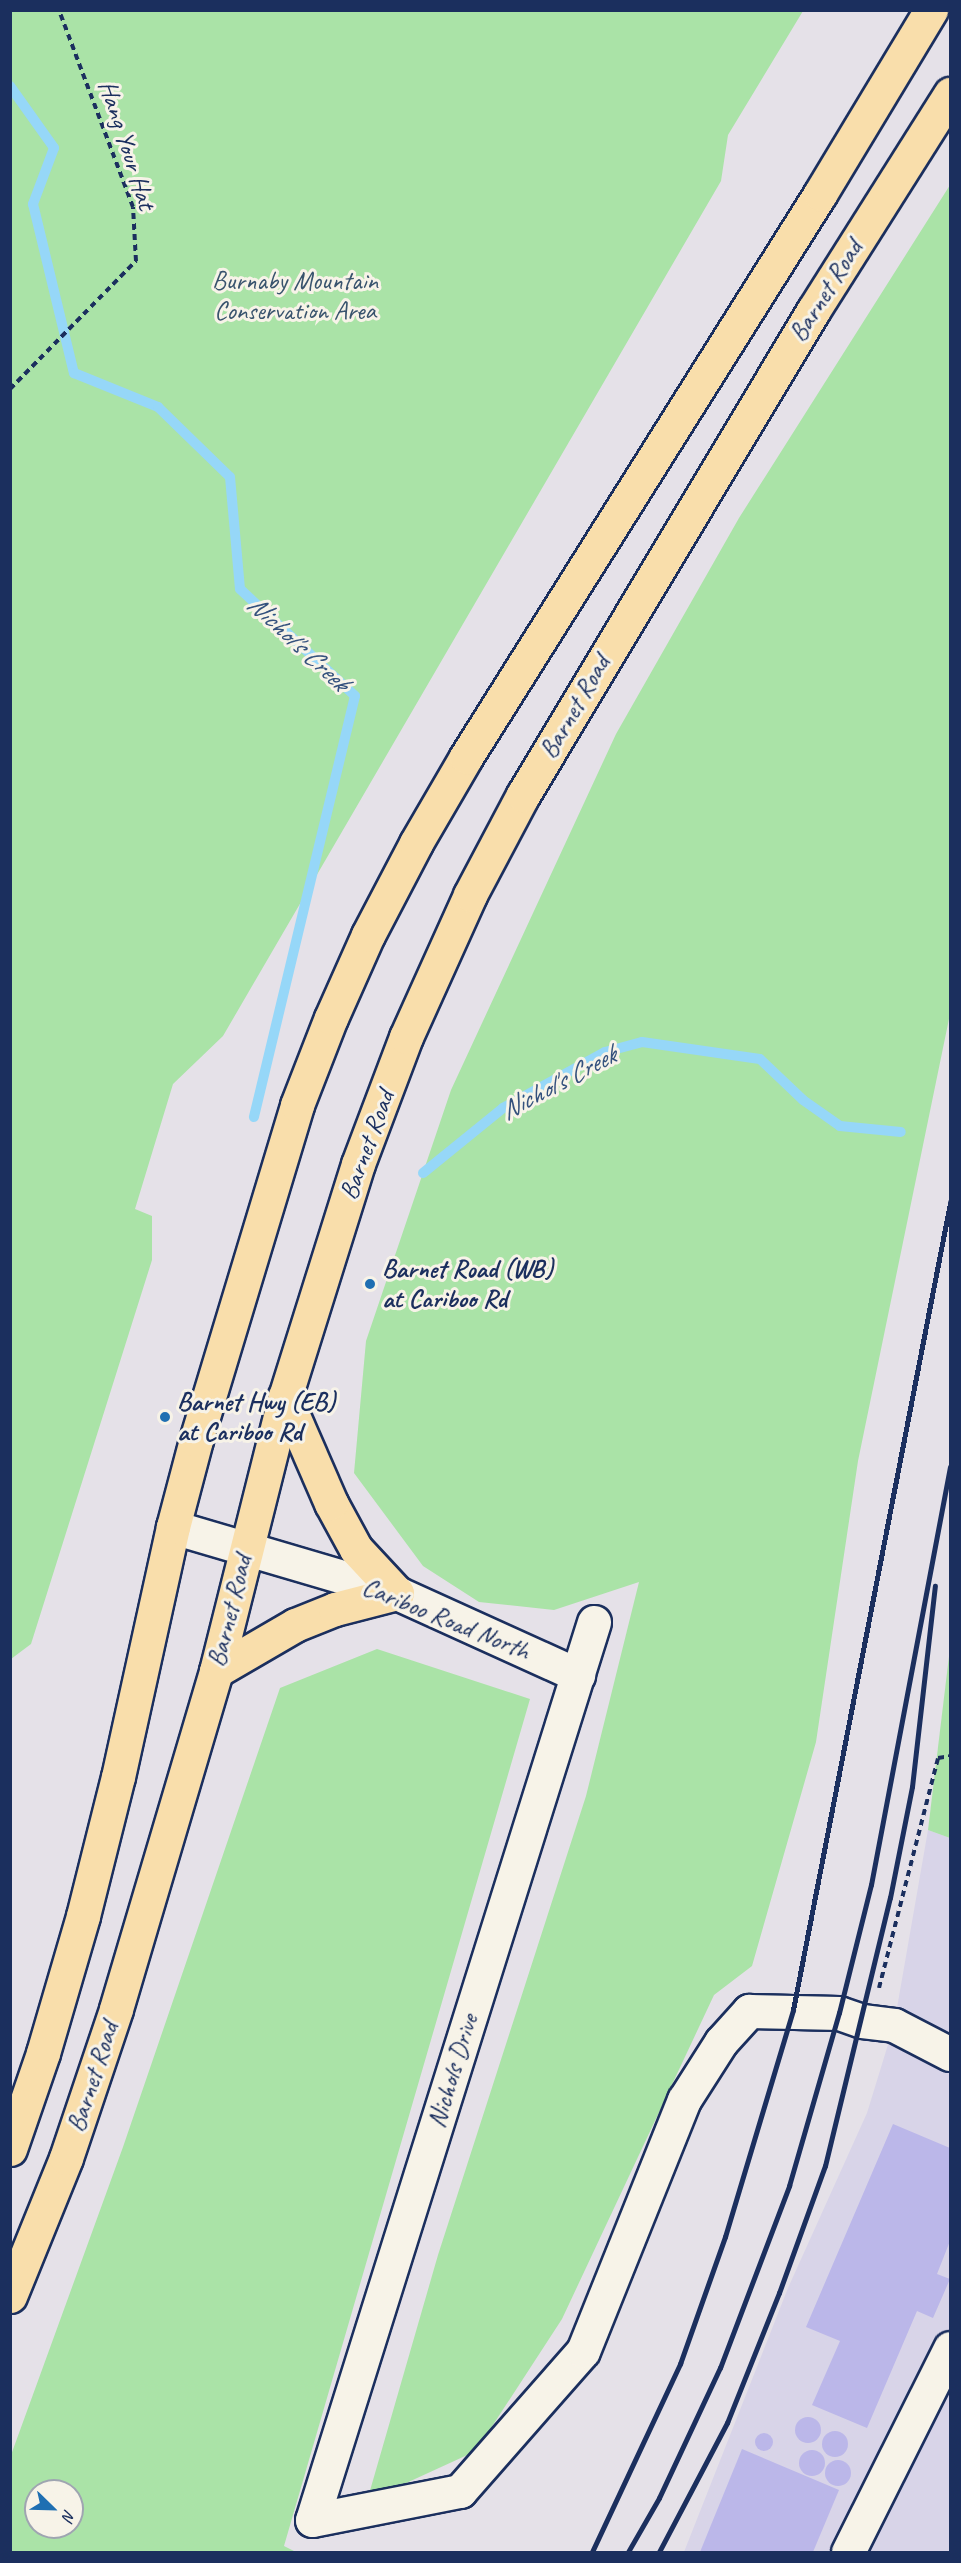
<!DOCTYPE html>
<style>
body{margin:0}
#map{position:relative;width:961px;height:2563px;overflow:hidden;background:#e5e1e8;font-family:Caveat,sans-serif}
div>[style]{position:absolute}
.built>*{inset:0;background:#d8d4e8}
.green>*{inset:0;background:#aae3a7}
.stream>*{height:10px;margin:-5px;padding:0 5px;transform-origin:5px;border-radius:5px;background:#96d7f8}
.building>*{inset:0;background:#bbb7e9}
.round{border-radius:50%}
.path>*{height:4px;margin-top:-2px;transform-origin:0;background:repeating-linear-gradient(90deg,#1b2f5e 0 6px,transparent 0 10.5px)}
.roads{filter:drop-shadow(2px 0 #1b2f5e) drop-shadow(-2px 0 #1b2f5e) drop-shadow(0 2px #1b2f5e) drop-shadow(0 -2px #1b2f5e)}
.minor>*{height:33px;margin:-16.5px;padding:0 16.5px;transform-origin:16.5px;border-radius:16.5px;background:#f7f3e8}
.major>*{height:33px;margin:-16.5px;padding:0 16.5px;transform-origin:16.5px;border-radius:16.5px;background:#f9deab}
.rail>*{height:4.5px;margin:-2.25px;padding:0 2.25px;transform-origin:2.25px;border-radius:2.25px;background:#1b2f5e}
.dots>*{width:16px;height:16px;translate:-50% -50%;box-sizing:border-box;border:3px solid #f7f3e8;border-radius:50%}
span{translate:-50% -50%;white-space:nowrap;text-align:center;line-height:1.15;-webkit-text-stroke:6px #f7f3e8;paint-order:stroke}
.street-label{font-size:26px;color:#1b2f5e}
.park-label{font-size:26px;color:#38536d}
.poi-label{font-size:26px;color:#1b2f5e;font-weight:700}
.left{translate:0 -50%;text-align:left}
.water-label{font-size:27px;color:#34517d;font-style:italic}
.frame{position:absolute;inset:0;border:12px solid #1b2f5e;pointer-events:none}
.north{position:absolute;left:24px;top:2479px;width:60px;height:60px;box-sizing:border-box;background:#f7f3e8;border:2px solid #9fa5b1;border-radius:50%;rotate:113deg;font-size:16px;font-weight:700;line-height:24px;text-align:center;color:#1b2f5e}
.north::after{content:'';display:block;margin:auto;width:21px;height:27px;background:#1f6fb2;clip-path:polygon(50% 0,100% 100%,50% 72%,0 100%)}
</style>
<div id="map">
<div class="built">
<div style="clip-path:polygon(928px 1830px,950px 1838px,950px 2552px,684px 2552px,788px 2288px,867px 2113px,894px 2025px)"></div>
</div>
<div class="green">
<div style="clip-path:polygon(11px 10px,803px 11px,728px 135px,721px 181px,223px 1036px,173px 1084px,135px 1209px,152px 1216px,152px 1260px,31px 1644px,11px 1659px)"></div>
<div style="clip-path:polygon(950px 185px,950px 1014px,858px 1461px,816px 1742px,752px 1966px,714px 1995px,562px 2319px,476px 2451px,367px 2501px,438px 2255px,586px 1796px,639px 1582px,554px 1610px,479px 1602px,423px 1566px,354px 1473px,366px 1341px,451px 1090px,616px 734px,739px 518px)"></div>
<div style="clip-path:polygon(950px 1648px,950px 1838px,928px 1830px)"></div>
<div style="clip-path:polygon(evenodd,377px 1649px,530px 1699px,284px 2546px,296px 2552px,11px 2552px,11px 2455px,123px 2147px,280px 1688px,377px 1649px,36px 2491px,72px 2491px,72px 2527px,36px 2527px,36px 2491px)"></div>
</div>
<div class="stream">
<div style="left:10px;top:86px;width:76px;rotate:54.6deg"></div>
<div style="left:54px;top:148px;width:60px;rotate:110.6deg"></div>
<div style="left:33px;top:204px;width:174px;rotate:76.4deg"></div>
<div style="left:74px;top:373px;width:91px;rotate:22deg"></div>
<div style="left:158px;top:407px;width:100px;rotate:44.2deg"></div>
<div style="left:230px;top:477px;width:112px;rotate:84.9deg"></div>
<div style="left:240px;top:589px;width:157px;rotate:42.9deg"></div>
<div style="left:355px;top:696px;width:433px;rotate:103.5deg"></div>
<div style="left:423px;top:1173px;width:103px;rotate:-39.1deg"></div>
<div style="left:503px;top:1108px;width:116px;rotate:-28.8deg"></div>
<div style="left:605px;top:1052px;width:38px;rotate:-15deg"></div>
<div style="left:642px;top:1042px;width:119px;rotate:8.2deg"></div>
<div style="left:760px;top:1059px;width:59px;rotate:43.6deg"></div>
<div style="left:803px;top:1100px;width:45px;rotate:35.1deg"></div>
<div style="left:840px;top:1126px;width:61px;rotate:5.6deg"></div>
</div>
<div class="building">
<div style="clip-path:polygon(893px 2124px,950px 2148px,950px 2241px,937px 2274px,950px 2279px,933px 2318px,917px 2311px,867px 2428px,812px 2405px,840px 2341px,806px 2327px)"></div>
<div class="round" style="left:795px;top:2417px;width:26px;height:26px"></div>
<div class="round" style="left:822px;top:2431px;width:26px;height:26px"></div>
<div class="round" style="left:755px;top:2433px;width:18px;height:18px"></div>
<div style="clip-path:polygon(742px 2449px,839px 2490px,813px 2552px,700px 2552px)"></div>
<div class="round" style="left:799px;top:2450px;width:26px;height:26px"></div>
<div class="round" style="left:825px;top:2460px;width:26px;height:26px"></div>
</div>
<div class="path">
<div style="left:10px;top:389px;width:180px;rotate:-45.5deg"></div>
<div style="left:136px;top:261px;width:54px;rotate:-93.2deg"></div>
<div style="left:133px;top:207px;width:210px;rotate:-110.6deg"></div>
<div style="left:879px;top:1988px;width:237px;rotate:-75.6deg"></div>
<div style="left:938px;top:1758px;width:12px;rotate:-9deg"></div>
</div>
<div class="roads">
<div class="minor">
<div style="left:173px;top:1527px;width:234px;rotate:16.4deg"></div>
<div style="left:397px;top:1593px;width:199px;rotate:24.4deg"></div>
<div style="left:594px;top:1622px;width:941px;rotate:107.43deg"></div>
<div style="left:312px;top:2520px;width:151px;rotate:-11.1deg"></div>
<div style="left:460px;top:2491px;width:186px;rotate:-48.7deg"></div>
<div style="left:583px;top:2351px;width:271px;rotate:-68.1deg"></div>
<div style="left:684px;top:2100px;width:69px;rotate:-57.5deg"></div>
<div style="left:721px;top:2042px;width:42px;rotate:-47.9deg"></div>
<div style="left:749px;top:2011px;width:90px;rotate:1.3deg"></div>
<div style="left:839px;top:2013px;width:24px;rotate:19deg"></div>
<div style="left:862px;top:2021px;width:32px;rotate:7deg"></div>
<div style="left:894px;top:2025px;width:63px;rotate:27.4deg"></div>
<div style="left:848px;top:2552px;width:228px;rotate:-63.4deg"></div>
</div>
<div class="major">
<div style="left:216px;top:1671px;width:91px;rotate:-30.2deg"></div>
<div style="left:295px;top:1625px;width:43px;rotate:-21.8deg"></div>
<div style="left:335px;top:1609px;width:64px;rotate:-14.5deg"></div>
<div style="left:397px;top:1593px;width:60px;rotate:-133deg"></div>
<div style="left:356px;top:1549px;width:52px;rotate:-118.5deg"></div>
<div style="left:331px;top:1503px;width:116px;rotate:-113.5deg"></div>
<div style="left:10px;top:2149px;width:102px;rotate:-71deg"></div>
<div style="left:43px;top:2053px;width:143px;rotate:-73.7deg"></div>
<div style="left:83px;top:1916px;width:143px;rotate:-75.9deg"></div>
<div style="left:118px;top:1777px;width:256px;rotate:-77.6deg"></div>
<div style="left:173px;top:1527px;width:90px;rotate:-75.2deg"></div>
<div style="left:196px;top:1440px;width:350px;rotate:-73.2deg"></div>
<div style="left:297px;top:1105px;width:93px;rotate:-68.7deg"></div>
<div style="left:331px;top:1018px;width:91px;rotate:-66deg"></div>
<div style="left:368px;top:935px;width:104px;rotate:-62.4deg"></div>
<div style="left:416px;top:843px;width:99px;rotate:-59.8deg"></div>
<div style="left:466px;top:757px;width:665px;rotate:-57.84deg"></div>
<div style="left:820px;top:194px;width:215px;rotate:-58.9deg"></div>
<div style="left:10px;top:2296px;width:149px;rotate:-67.9deg"></div>
<div style="left:66px;top:2158px;width:157px;rotate:-71.4deg"></div>
<div style="left:116px;top:2009px;width:352px;rotate:-73.5deg"></div>
<div style="left:216px;top:1671px;width:283px;rotate:-75.9deg"></div>
<div style="left:285px;top:1397px;width:244px;rotate:-72.6deg"></div>
<div style="left:358px;top:1164px;width:136px;rotate:-69.3deg"></div>
<div style="left:406px;top:1037px;width:156px;rotate:-65.7deg"></div>
<div style="left:470px;top:895px;width:113px;rotate:-62.1deg"></div>
<div style="left:523px;top:795px;width:564px;rotate:-59.07deg"></div>
<div style="left:813px;top:311px;width:257px;rotate:-57.7deg"></div>
</div>
</div>
<div class="rail">
<div style="left:592px;top:2552px;width:208px;rotate:-64.9deg"></div>
<div style="left:680px;top:2364px;width:135px;rotate:-70.5deg"></div>
<div style="left:725px;top:2237px;width:237px;rotate:-73.3deg"></div>
<div style="left:793px;top:2010px;width:822px;rotate:-78.99deg"></div>
<div style="left:628px;top:2552px;width:62px;rotate:-60.1deg"></div>
<div style="left:659px;top:2498px;width:144px;rotate:-64.9deg"></div>
<div style="left:720px;top:2368px;width:195px;rotate:-69.2deg"></div>
<div style="left:789px;top:2186px;width:180px;rotate:-73.9deg"></div>
<div style="left:839px;top:2013px;width:132px;rotate:-76deg"></div>
<div style="left:871px;top:1885px;width:425px;rotate:-79.3deg"></div>
<div style="left:659px;top:2552px;width:146px;rotate:-62.2deg"></div>
<div style="left:727px;top:2423px;width:140px;rotate:-68.2deg"></div>
<div style="left:779px;top:2293px;width:135px;rotate:-70.1deg"></div>
<div style="left:825px;top:2166px;width:276px;rotate:-76.4deg"></div>
<div style="left:890px;top:1898px;width:113px;rotate:-78.8deg"></div>
<div style="left:912px;top:1787px;width:202px;rotate:-83.5deg"></div>
</div>
<div class="dots">
<div style="left:370px;top:1284px;background:#1f6fb2"></div>
<div style="left:165px;top:1417px;background:#1f6fb2"></div>
</div>
<div class="street-label">
<span style="left:127px;top:145px;rotate:72deg">Hang Your Hat</span>
<span style="left:826px;top:291px;rotate:-58deg">Barnet Road</span>
<span style="left:575px;top:707px;rotate:-60deg">Barnet Road</span>
<span style="left:367px;top:1145px;rotate:-70deg">Barnet Road</span>
<span style="left:230px;top:1611px;rotate:-76deg">Barnet Road</span>
<span style="left:446px;top:1619px;rotate:22deg">Cariboo Road North</span>
<span style="left:453px;top:2071px;rotate:-73deg">Nichols Drive</span>
<span style="left:93px;top:2077px;rotate:-72deg">Barnet Road</span>
</div>
<div class="park-label">
<span style="left:295px;top:296px">Burnaby Mountain<br>Conservation Area</span>
</div>
<div class="poi-label">
<span class="left" style="left:382px;top:1284px">Barnet Road (WB)<br>at Cariboo Rd</span>
<span class="left" style="left:177px;top:1417px">Barnet Hwy (EB)<br>at Cariboo Rd</span>
</div>
<div class="water-label">
<span style="left:298px;top:643px;rotate:43deg">Nichol's Creek</span>
<span style="left:558px;top:1083px;rotate:-28deg">Nichol's Creek</span>
</div>
<div class="frame"></div>
<div class="north">N</div>
</div>
